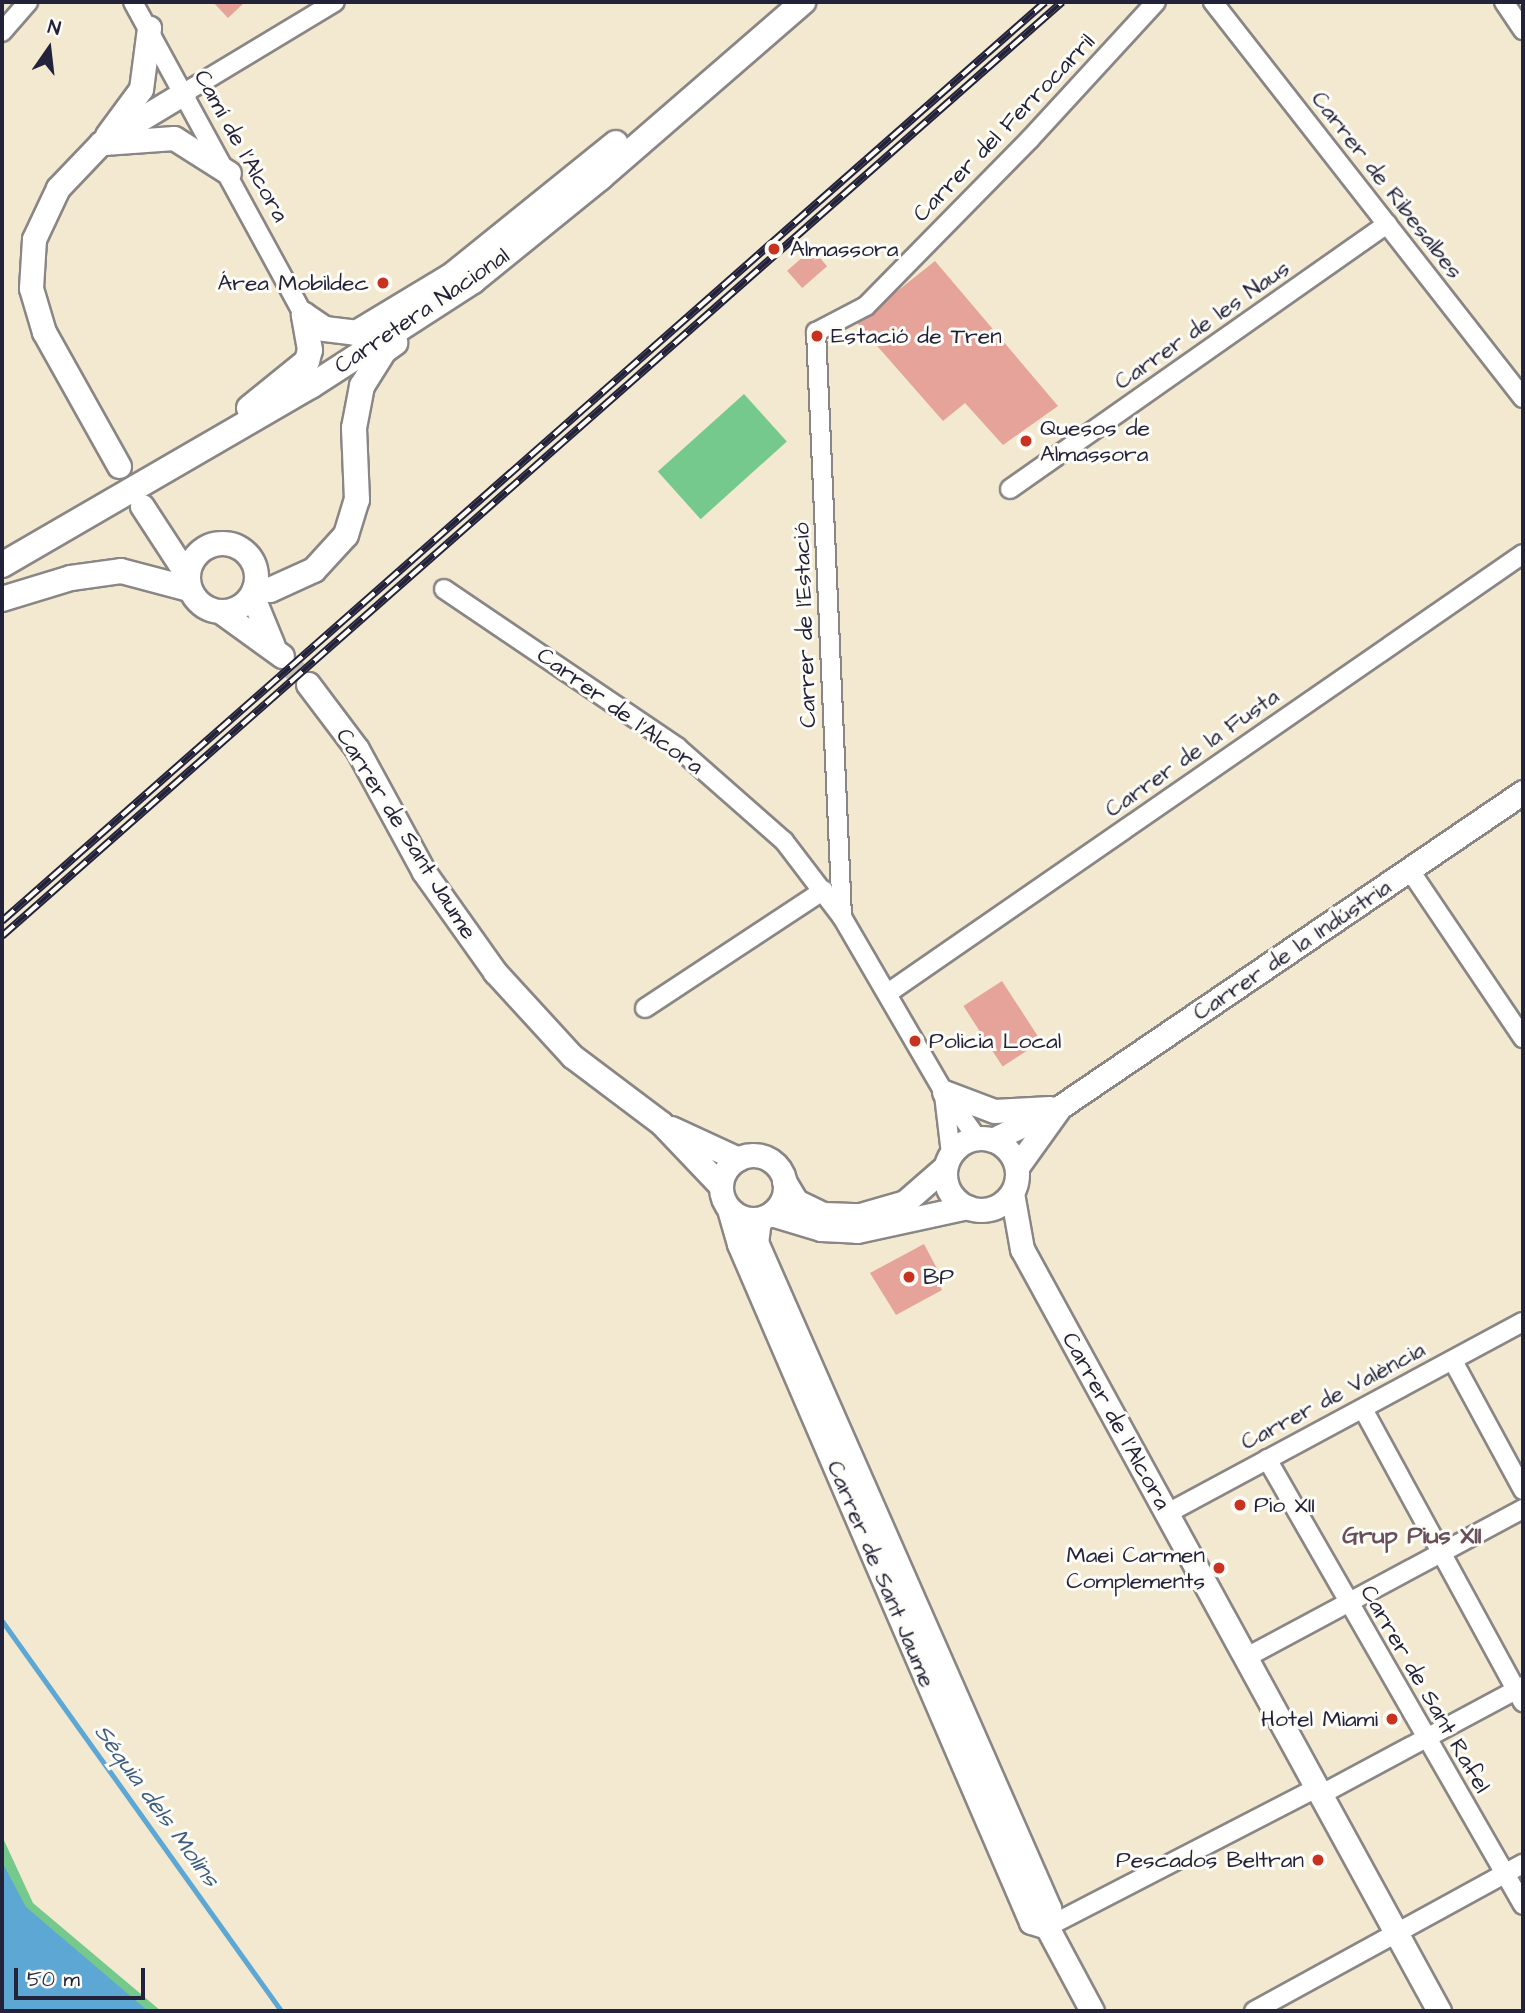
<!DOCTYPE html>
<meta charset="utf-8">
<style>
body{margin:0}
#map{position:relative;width:1525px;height:2013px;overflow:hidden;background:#f2e9d0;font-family:"Architects Daughter",sans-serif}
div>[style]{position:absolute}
.green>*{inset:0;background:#76c98c;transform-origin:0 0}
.water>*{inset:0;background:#5da7d5}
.stream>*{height:5px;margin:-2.5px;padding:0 2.5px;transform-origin:2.5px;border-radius:2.5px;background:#5da7d5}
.building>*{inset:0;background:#e6a39a;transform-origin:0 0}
.tertiary-tunnel>*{height:23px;margin-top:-11.5px;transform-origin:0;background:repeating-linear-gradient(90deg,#c8c1b2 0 23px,transparent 0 34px)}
.roads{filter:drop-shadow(2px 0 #8a8686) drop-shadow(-2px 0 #8a8686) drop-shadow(0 2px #8a8686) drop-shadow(0 -2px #8a8686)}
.minor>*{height:18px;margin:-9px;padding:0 9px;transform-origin:9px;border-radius:9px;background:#fff}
.tertiary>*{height:23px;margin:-11.5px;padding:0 11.5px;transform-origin:11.5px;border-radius:11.5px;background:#fff}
.tertiary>.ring{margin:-11.5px;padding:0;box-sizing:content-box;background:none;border:23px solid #fff;border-radius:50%}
.secondary>*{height:24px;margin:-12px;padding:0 12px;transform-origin:12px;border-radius:12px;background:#fff}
.rail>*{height:8px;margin-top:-4px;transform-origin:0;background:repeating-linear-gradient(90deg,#fdfcf7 0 16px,#22223b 0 32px);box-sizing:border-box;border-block:2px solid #22223b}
.dots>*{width:19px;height:19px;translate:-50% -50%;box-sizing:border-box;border:4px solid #fdfcf7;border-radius:50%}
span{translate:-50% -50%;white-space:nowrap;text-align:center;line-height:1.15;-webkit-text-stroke:6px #fdfcf7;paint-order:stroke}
.street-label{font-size:23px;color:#22223b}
.poi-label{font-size:23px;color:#22223b}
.left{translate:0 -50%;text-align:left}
.right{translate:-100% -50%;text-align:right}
.neighbourhood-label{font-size:24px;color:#674f5c;font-weight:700}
.water-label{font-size:24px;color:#3d5e80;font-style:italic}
.frame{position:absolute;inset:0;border:4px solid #22223b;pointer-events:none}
.north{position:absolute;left:14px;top:14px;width:70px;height:70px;-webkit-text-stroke:5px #fdfcf7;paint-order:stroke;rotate:14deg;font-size:19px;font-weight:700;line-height:28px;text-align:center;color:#22223b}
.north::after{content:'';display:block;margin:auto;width:24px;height:32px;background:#22223b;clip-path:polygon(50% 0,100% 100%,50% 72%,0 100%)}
.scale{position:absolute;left:14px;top:1968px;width:131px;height:32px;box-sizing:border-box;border:4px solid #22223b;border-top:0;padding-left:9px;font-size:21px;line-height:24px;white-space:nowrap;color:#22223b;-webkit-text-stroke:5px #fdfcf7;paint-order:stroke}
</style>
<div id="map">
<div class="green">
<div style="left:744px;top:394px;width:64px;height:116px;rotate:48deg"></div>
<div style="clip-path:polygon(2px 1836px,33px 1903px,161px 2011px,2px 2011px)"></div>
</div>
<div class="water">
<div style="clip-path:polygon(2px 1862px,26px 1907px,148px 2011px,2px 2011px)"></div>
</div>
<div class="stream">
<div style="left:2px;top:1621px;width:480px;rotate:54.4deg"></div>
</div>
<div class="building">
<div style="clip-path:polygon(213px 2px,245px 2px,228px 18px)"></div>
<div style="left:812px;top:249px;width:23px;height:33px;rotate:49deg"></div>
<div style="clip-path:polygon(935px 261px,1058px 406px,1003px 445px,965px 403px,943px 421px,857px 323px)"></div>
<div style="left:1002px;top:981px;width:72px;height:46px;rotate:57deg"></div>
<div style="clip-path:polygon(924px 1244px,941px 1276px,936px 1279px,942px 1290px,896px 1315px,870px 1273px)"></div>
</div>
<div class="tertiary-tunnel">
<div style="left:282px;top:656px;width:38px;rotate:47deg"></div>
</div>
<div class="roads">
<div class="minor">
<div style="left:133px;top:2px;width:357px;rotate:61.4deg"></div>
<div style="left:1213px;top:2px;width:503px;rotate:51.95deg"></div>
<div style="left:1504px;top:2px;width:34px;rotate:56deg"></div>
<div style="left:2px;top:32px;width:40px;rotate:-49deg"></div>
<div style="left:184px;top:93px;width:176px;rotate:-31.1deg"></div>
<div style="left:1010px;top:489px;width:461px;rotate:-35.1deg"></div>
<div style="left:444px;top:589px;width:282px;rotate:34.1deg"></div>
<div style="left:677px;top:747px;width:142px;rotate:41.3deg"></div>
<div style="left:784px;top:841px;width:96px;rotate:52.7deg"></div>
<div style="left:842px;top:917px;width:203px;rotate:59.8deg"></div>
<div style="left:944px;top:1092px;width:57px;rotate:54.3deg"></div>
<div style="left:1409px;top:869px;width:204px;rotate:56deg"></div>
<div style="left:842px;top:917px;width:586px;rotate:-92.54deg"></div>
<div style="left:816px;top:332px;width:56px;rotate:-27.5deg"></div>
<div style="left:866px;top:306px;width:234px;rotate:-45.5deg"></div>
<div style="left:1030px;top:139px;width:186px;rotate:-47.4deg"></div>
<div style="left:888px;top:993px;width:772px;rotate:-34.66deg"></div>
<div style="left:645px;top:1008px;width:214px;rotate:-33.4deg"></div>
<div style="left:944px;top:1095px;width:59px;rotate:83.2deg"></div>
<div style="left:1453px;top:1361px;width:147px;rotate:61.5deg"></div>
<div style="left:1363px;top:1409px;width:334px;rotate:61.4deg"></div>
<div style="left:1267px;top:1459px;width:514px;rotate:60.14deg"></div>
<div style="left:1166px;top:1514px;width:405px;rotate:-28.3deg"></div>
<div style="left:1245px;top:1658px;width:315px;rotate:-28.2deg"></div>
<div style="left:1320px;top:1795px;width:230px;rotate:-28.2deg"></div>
<div style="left:1047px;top:1927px;width:303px;rotate:-27.3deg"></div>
<div style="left:1254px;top:2011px;width:307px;rotate:-28.7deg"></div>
</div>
<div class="tertiary">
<div style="left:107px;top:135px;width:57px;rotate:-53.5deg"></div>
<div style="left:141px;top:89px;width:62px;rotate:-82.5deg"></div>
<div style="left:104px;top:143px;width:70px;rotate:-4.1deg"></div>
<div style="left:174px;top:138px;width:65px;rotate:32.5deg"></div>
<div style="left:119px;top:466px;width:154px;rotate:-119.2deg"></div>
<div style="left:44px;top:332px;width:46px;rotate:-106.5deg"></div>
<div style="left:31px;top:288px;width:49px;rotate:-86.5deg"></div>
<div style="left:34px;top:239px;width:56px;rotate:-64.8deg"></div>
<div style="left:58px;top:188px;width:62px;rotate:-46.3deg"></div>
<div style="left:101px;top:143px;width:97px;rotate:-31.1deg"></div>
<div style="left:142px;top:506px;width:82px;rotate:56.9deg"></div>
<div class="ring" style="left:188px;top:543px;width:45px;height:45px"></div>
<div style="left:252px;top:595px;width:55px;rotate:67.6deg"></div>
<div style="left:221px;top:612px;width:75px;rotate:35.8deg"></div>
<div style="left:308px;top:684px;width:81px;rotate:53deg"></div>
<div style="left:357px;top:749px;width:140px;rotate:61.4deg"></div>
<div style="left:424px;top:872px;width:123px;rotate:54.6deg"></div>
<div style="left:495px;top:972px;width:114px;rotate:47.5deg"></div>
<div style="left:572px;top:1056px;width:111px;rotate:37deg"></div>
<div style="left:661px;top:1123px;width:87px;rotate:46.4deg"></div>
<div style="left:944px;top:1092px;width:53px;rotate:20.8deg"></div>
<div style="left:994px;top:1111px;width:56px;rotate:-3.1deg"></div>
<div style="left:671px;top:1128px;width:74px;rotate:24.8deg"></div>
<div class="ring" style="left:945px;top:1138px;width:49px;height:49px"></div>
<div style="left:992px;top:1140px;width:76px;rotate:-25.9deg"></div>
<div style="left:1060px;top:1107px;width:560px;rotate:-34.23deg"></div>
<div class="ring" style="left:721px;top:1155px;width:41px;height:41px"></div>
<div style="left:1017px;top:1167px;width:70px;rotate:-54.3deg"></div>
<div style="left:784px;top:1181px;width:23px;rotate:59deg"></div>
<div style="left:796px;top:1201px;width:30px;rotate:26deg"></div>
<div style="left:823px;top:1214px;width:37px;rotate:2deg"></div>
<div style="left:860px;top:1215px;width:47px;rotate:-16.1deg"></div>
<div style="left:905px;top:1202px;width:53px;rotate:-41.2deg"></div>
<div style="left:1012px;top:1193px;width:57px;rotate:79.9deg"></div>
<div style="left:1022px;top:1249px;width:869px;rotate:61.31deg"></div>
<div style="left:729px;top:1209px;width:36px;rotate:74deg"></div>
<div style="left:739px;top:1244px;width:738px;rotate:66.7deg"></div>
<div style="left:1031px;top:1922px;width:17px;rotate:17deg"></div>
<div style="left:771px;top:1214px;width:52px;rotate:16.7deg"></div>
<div style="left:821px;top:1229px;width:36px;rotate:3deg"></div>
<div style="left:857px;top:1231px;width:113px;rotate:-12.3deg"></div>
<div style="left:759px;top:1219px;width:23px;rotate:97deg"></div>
<div style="left:756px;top:1242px;width:728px;rotate:66.25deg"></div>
<div style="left:1049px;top:1908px;width:19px;rotate:96deg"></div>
<div style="left:1047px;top:1927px;width:95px;rotate:61.8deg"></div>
</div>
<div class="secondary">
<div style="left:446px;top:280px;width:218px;rotate:-38.9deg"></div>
<div style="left:304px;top:315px;width:25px;rotate:34deg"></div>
<div style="left:325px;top:329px;width:31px;rotate:7deg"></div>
<div style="left:356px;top:333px;width:111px;rotate:-31deg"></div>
<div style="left:249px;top:408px;width:75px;rotate:-39deg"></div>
<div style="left:307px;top:361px;width:11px;rotate:-75deg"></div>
<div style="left:310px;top:350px;width:36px;rotate:-100deg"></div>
<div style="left:2px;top:565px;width:357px;rotate:-30.1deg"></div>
<div style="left:311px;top:386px;width:193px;rotate:-32.9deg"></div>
<div style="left:473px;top:281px;width:164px;rotate:-39deg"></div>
<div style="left:600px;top:178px;width:269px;rotate:-40.9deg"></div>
<div style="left:255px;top:589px;width:15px;rotate:4deg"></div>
<div style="left:270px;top:590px;width:48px;rotate:-24.4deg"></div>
<div style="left:314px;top:570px;width:47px;rotate:-47.6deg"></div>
<div style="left:346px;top:535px;width:37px;rotate:-73deg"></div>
<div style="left:357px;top:500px;width:72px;rotate:-92.4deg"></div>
<div style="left:354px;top:428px;width:43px;rotate:-79.2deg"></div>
<div style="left:362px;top:386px;width:41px;rotate:-57.8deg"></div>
<div style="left:384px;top:351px;width:14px;rotate:-36deg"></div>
<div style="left:2px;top:599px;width:72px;rotate:-16.9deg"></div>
<div style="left:71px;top:578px;width:50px;rotate:-8deg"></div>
<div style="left:121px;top:571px;width:70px;rotate:14.8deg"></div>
</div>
</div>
<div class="rail">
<div style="left:2px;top:921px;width:1390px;rotate:-41.38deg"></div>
<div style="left:2px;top:936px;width:1413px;rotate:-41.38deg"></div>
</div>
<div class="dots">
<div style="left:774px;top:249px;background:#c8321e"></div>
<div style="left:383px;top:283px;background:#c8321e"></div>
<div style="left:817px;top:336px;background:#c8321e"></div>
<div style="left:1026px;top:441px;background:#c8321e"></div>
<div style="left:915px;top:1041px;background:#c8321e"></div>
<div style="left:909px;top:1277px;background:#c8321e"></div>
<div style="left:1240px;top:1505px;background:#c8321e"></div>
<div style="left:1219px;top:1568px;background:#c8321e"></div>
<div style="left:1392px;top:1719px;background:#c8321e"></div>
<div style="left:1318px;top:1860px;background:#c8321e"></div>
</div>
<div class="street-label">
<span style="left:1004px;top:128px;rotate:-46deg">Carrer del Ferrocarril</span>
<span style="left:241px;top:146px;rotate:61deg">Camí de l'Alcora</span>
<span style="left:1387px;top:185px;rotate:52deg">Carrer de Ribesalbes</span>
<span style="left:422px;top:311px;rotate:-34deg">Carretera Nacional</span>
<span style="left:1202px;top:325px;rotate:-35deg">Carrer de les Naus</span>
<span style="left:805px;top:625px;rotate:-92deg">Carrer de l'Estació</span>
<span style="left:620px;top:711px;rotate:36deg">Carrer de l'Alcora</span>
<span style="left:1192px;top:753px;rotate:-35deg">Carrer de la Fusta</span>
<span style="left:406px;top:834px;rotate:58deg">Carrer de Sant Jaume</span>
<span style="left:1292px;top:950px;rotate:-34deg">Carrer de la Indústria</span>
<span style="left:1333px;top:1396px;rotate:-28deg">Carrer de València</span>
<span style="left:1116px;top:1421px;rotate:61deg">Carrer de l'Alcora</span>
<span style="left:881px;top:1574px;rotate:67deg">Carrer de Sant Jaume</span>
<span style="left:1425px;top:1689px;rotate:60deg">Carrer de Sant Rafel</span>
</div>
<div class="poi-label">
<span class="left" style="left:790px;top:249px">Almassora</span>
<span class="right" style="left:369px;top:283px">Área Mobildec</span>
<span class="left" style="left:831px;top:336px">Estació de Tren</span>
<span class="left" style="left:1040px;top:441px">Quesos de<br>Almassora</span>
<span class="left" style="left:929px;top:1041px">Policia Local</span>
<span class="left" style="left:923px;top:1277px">BP</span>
<span class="left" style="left:1254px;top:1505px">Pio XII</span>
<span class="right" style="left:1205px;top:1568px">Maei Carmen<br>Complements</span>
<span class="right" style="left:1378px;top:1719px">Hotel Miami</span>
<span class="right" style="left:1304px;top:1860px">Pescados Beltran</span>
</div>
<div class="neighbourhood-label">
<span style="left:1412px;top:1537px">Grup Pius XII</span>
</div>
<div class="water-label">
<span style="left:156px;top:1806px;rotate:54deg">Séquia dels Molins</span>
</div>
<div class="frame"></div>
<div class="north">N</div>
<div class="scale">50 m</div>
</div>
